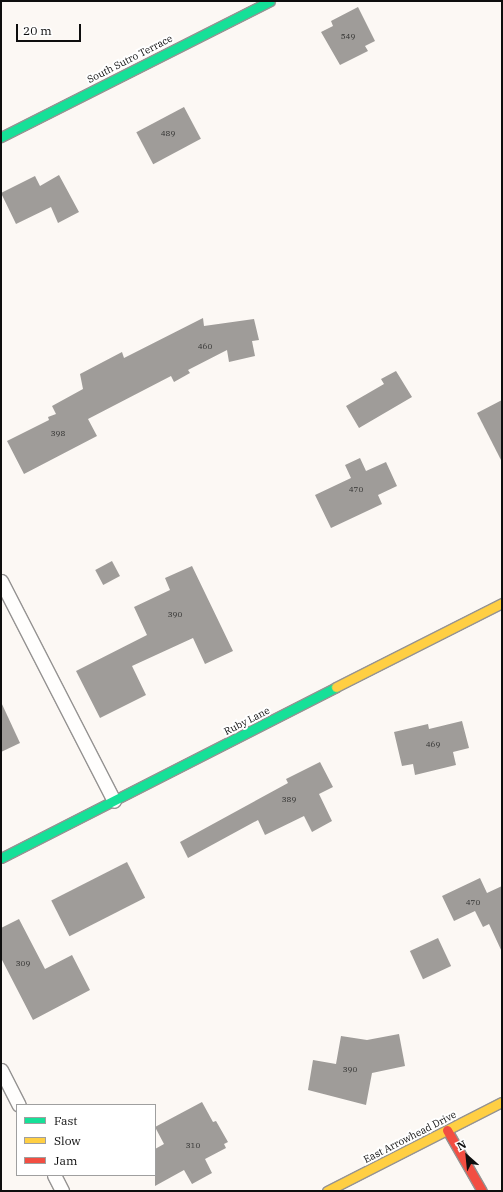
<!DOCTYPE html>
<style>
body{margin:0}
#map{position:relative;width:503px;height:1192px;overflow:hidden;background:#fcf8f4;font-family:"IBM Plex Serif",serif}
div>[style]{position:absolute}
.building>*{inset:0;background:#9f9c99;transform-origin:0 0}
.roads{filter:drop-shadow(1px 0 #959392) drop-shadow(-1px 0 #959392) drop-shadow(0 1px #959392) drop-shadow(0 -1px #959392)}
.lane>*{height:13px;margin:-6.5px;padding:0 6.5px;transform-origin:6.5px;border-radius:6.5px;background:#fffefd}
.fast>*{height:9px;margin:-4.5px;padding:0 4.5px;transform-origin:4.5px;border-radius:4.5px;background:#16e098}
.slow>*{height:9px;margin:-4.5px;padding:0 4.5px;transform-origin:4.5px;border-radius:4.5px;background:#ffcf43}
.jam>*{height:9px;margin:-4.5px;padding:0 4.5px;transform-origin:4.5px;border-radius:4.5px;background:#f24e42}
span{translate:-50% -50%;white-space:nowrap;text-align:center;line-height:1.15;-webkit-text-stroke:4px #fff;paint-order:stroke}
.number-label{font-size:8px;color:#323231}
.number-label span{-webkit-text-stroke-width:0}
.street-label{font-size:10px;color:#0e0e0e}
.frame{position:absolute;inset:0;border:2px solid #0e0e0e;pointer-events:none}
.legend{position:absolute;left:16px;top:1104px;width:140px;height:72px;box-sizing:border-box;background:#fff;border:1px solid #9f9f9f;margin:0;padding:5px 7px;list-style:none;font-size:12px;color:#0e0e0e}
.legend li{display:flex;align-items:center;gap:8px;height:20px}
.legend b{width:20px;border:1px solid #9f9f9f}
.north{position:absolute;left:447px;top:1136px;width:40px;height:40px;-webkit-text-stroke:3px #fff;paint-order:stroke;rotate:333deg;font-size:11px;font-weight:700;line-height:16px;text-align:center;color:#0e0e0e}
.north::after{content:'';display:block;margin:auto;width:14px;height:18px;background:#0e0e0e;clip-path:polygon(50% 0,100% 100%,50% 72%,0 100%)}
.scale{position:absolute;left:16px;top:24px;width:65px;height:18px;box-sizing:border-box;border:2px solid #0e0e0e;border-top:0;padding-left:5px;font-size:12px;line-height:14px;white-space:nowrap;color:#0e0e0e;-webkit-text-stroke:3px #fff;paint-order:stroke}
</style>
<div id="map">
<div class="building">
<div style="clip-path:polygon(358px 7px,375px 41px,365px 46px,368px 51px,340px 65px,321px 32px,333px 26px,331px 21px)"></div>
<div style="left:184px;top:107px;width:36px;height:54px;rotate:62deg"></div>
<div style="clip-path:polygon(59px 175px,79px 212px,58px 223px,51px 207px,16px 224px,1px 193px,35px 176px,40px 186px)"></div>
<div style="clip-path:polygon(203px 318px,204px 326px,254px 319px,259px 340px,252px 341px,255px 356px,229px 362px,227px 350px,188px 370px,190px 373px,174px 382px,171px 376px,88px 419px,97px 436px,24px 474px,7px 441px,49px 420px,48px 417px,56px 414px,52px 406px,83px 389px,80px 374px,122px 352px,124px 358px)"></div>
<div style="clip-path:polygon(396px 371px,412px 397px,359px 428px,346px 406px,384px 384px,381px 379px)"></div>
<div style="clip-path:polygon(502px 400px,502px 462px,477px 413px)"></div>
<div style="clip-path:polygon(360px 458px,366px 471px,386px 462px,397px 486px,378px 495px,382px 504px,331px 528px,315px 495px,351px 478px,345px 465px)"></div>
<div style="left:112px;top:561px;width:17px;height:19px;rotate:62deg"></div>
<div style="clip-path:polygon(192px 566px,233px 651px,205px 664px,193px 638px,132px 666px,146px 695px,100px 718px,76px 671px,147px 635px,134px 607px,170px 590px,165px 578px)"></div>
<div style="clip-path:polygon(1px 702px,20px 743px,1px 752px)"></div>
<div style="clip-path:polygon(462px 721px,469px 748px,453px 752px,456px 765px,415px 775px,413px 764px,402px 766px,394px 732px,428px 724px,429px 729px)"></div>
<div style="clip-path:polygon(320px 762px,333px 787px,319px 794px,332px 821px,312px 832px,304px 816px,265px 835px,258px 820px,188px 858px,180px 842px,288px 783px,286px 779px)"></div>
<div style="left:127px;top:862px;width:40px;height:85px;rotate:63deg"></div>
<div style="clip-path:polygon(480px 878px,487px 893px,502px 886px,502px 952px,489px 924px,483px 927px,475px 911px,454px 921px,442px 896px)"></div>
<div style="clip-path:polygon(19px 919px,45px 969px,72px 955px,90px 990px,33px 1020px,1px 958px,1px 928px)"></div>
<div style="left:438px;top:938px;width:31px;height:31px;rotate:65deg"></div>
<div style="clip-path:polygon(399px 1034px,405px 1066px,372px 1073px,366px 1105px,308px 1090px,313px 1060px,336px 1064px,341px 1036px,367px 1040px)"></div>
<div style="clip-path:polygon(202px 1102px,213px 1122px,216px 1121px,228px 1142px,224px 1144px,226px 1148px,205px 1159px,212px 1173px,192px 1184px,184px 1170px,155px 1186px,155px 1149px,164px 1144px,155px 1127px)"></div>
</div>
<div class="roads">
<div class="lane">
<div style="left:1px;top:581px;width:247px;rotate:62.8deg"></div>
<div style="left:1px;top:1070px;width:39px;rotate:63deg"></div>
<div style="left:54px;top:1175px;width:18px;rotate:63deg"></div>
</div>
<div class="fast">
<div style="left:1px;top:137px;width:301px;rotate:-26.8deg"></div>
<div style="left:1px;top:858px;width:376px;rotate:-27deg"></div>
</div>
<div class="slow">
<div style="left:336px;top:687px;width:186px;rotate:-26.8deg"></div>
<div style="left:327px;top:1191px;width:196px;rotate:-27deg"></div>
</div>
<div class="jam">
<div style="left:447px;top:1130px;width:70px;rotate:60.2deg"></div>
</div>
</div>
<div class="number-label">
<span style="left:348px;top:37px">549</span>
<span style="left:168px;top:134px">489</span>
<span style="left:205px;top:347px">460</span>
<span style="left:58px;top:434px">398</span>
<span style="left:356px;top:490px">470</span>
<span style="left:175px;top:615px">390</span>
<span style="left:433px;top:745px">469</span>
<span style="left:289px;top:800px">389</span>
<span style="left:473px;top:903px">470</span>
<span style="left:23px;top:964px">309</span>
<span style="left:350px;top:1070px">390</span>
<span style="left:193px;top:1146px">310</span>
</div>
<div class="street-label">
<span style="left:130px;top:59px;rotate:-27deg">South Sutro Terrace</span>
<span style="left:247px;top:721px;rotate:-27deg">Ruby Lane</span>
<span style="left:410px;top:1137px;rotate:-27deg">East Arrowhead Drive</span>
</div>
<div class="frame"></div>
<ul class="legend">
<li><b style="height:5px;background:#16e098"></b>Fast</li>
<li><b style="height:5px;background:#ffcf43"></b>Slow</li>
<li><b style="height:5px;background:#f24e42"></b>Jam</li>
</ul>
<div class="north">N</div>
<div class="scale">20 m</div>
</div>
